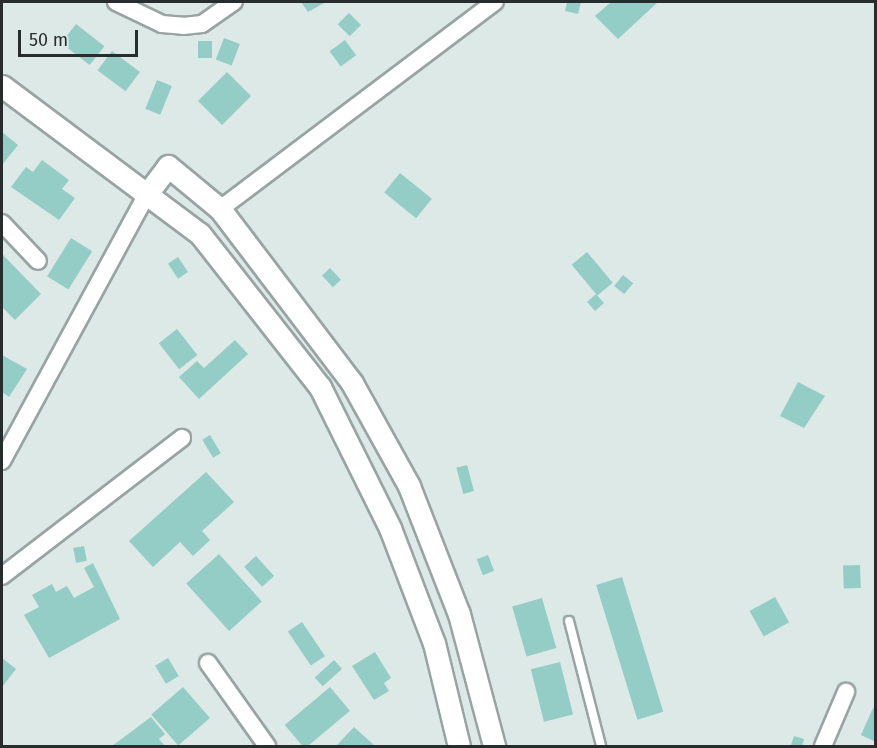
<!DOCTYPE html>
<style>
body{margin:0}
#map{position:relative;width:877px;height:748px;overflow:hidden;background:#dce9e7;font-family:"Fira Sans",sans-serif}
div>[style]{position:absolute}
.building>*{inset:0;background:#94ccc6;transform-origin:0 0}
.roads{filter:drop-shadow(2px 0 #98a4a2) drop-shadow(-2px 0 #98a4a2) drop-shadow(0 2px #98a4a2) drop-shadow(0 -2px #98a4a2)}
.service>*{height:8px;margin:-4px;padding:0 4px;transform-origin:4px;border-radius:4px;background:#fff}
.minor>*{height:16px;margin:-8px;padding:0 8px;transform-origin:8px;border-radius:8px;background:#fff}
.tertiary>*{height:21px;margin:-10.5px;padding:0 10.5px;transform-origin:10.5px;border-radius:10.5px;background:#fff}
span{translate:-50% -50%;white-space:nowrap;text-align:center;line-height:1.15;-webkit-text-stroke:5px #dce9e7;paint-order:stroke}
.frame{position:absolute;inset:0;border:3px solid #272c2c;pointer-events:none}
.scale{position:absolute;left:18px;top:30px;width:120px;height:27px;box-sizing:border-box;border:3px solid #272c2c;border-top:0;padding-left:8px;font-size:18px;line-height:21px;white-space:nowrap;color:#272c2c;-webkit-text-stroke:4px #dce9e7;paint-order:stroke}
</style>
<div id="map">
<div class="building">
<div style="clip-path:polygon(301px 2px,326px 2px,308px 12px)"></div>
<div style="clip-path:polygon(567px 2px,581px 2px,578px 14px,565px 11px)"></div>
<div style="clip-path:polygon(611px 2px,658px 2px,618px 39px,595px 16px)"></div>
<div style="left:349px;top:13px;width:17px;height:16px;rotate:45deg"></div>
<div style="left:76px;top:24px;width:36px;height:24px;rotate:38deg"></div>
<div style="left:224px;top:38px;width:17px;height:23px;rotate:21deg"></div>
<div style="left:345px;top:40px;width:19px;height:19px;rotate:54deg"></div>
<div style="left:198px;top:41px;width:14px;height:17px"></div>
<div style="left:112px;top:51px;width:35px;height:24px;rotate:37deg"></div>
<div style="left:227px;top:72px;width:34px;height:41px;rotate:45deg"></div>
<div style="left:157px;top:80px;width:16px;height:31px;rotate:22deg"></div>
<div style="clip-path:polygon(2px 132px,18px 145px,2px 165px)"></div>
<div style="clip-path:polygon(42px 160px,69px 180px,62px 189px,75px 198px,59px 220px,11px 187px,26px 167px,33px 172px)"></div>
<div style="left:400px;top:173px;width:41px;height:25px;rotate:39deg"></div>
<div style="left:71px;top:238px;width:25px;height:45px;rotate:32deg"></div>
<div style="left:587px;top:252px;width:40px;height:20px;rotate:50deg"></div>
<div style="clip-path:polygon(2px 254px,41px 294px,15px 320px,2px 307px)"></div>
<div style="left:178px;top:257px;width:18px;height:12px;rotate:56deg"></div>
<div style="left:330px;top:268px;width:16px;height:11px;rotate:47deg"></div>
<div style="left:623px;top:275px;width:13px;height:14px;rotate:39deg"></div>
<div style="left:596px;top:294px;width:12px;height:12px;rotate:48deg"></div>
<div style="left:177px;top:329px;width:33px;height:23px;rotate:52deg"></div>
<div style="clip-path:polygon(235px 340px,248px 354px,199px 399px,179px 377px,197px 361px,204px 368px)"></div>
<div style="clip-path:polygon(2px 355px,27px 369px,9px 397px,2px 392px)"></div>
<div style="clip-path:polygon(798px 382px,825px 396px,804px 428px,780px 416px)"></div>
<div style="left:210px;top:435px;width:21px;height:9px;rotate:59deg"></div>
<div style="left:467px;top:465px;width:27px;height:11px;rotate:75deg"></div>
<div style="clip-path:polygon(206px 472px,234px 502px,202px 531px,210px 540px,193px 556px,180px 542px,153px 567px,129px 541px)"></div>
<div style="left:84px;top:546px;width:15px;height:11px;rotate:79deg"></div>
<div style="left:219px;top:554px;width:64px;height:44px;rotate:48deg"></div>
<div style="left:488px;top:555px;width:17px;height:12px;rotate:69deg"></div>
<div style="left:256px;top:556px;width:27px;height:16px;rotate:48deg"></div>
<div style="clip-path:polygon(93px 563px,120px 619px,49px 658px,24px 615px,39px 607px,32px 595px,52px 584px,56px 592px,67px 586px,74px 598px,94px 587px,84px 568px)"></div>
<div style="left:860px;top:565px;width:23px;height:17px;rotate:88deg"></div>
<div style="left:622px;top:577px;width:141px;height:27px;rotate:73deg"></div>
<div style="left:775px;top:597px;width:29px;height:29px;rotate:61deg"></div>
<div style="left:542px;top:598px;width:52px;height:31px;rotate:74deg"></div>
<div style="left:302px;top:622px;width:41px;height:17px;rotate:56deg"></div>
<div style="clip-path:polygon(375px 652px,391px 678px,384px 683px,389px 691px,374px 700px,352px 666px)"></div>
<div style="clip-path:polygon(2px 658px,16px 669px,2px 687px)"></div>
<div style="left:168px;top:658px;width:21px;height:15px;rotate:59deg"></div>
<div style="left:334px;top:660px;width:12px;height:26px;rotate:48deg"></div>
<div style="left:560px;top:662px;width:54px;height:30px;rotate:76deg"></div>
<div style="left:183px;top:687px;width:41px;height:42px;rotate:49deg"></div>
<div style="left:330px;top:687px;width:31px;height:59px;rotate:50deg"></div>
<div style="clip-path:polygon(873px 708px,876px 709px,876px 742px,861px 735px)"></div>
<div style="clip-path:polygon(151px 717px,165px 734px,159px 739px,165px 746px,112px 746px)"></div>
<div style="clip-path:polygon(354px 727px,375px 746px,336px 746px)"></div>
<div style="clip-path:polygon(794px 736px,804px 739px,802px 746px,791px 745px)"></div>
</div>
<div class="roads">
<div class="service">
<div style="left:569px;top:621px;width:129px;rotate:75.6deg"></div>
</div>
<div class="minor">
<div style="left:116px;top:2px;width:51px;rotate:25.6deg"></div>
<div style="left:162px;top:24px;width:21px;rotate:5deg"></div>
<div style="left:183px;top:26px;width:19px;rotate:-6deg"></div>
<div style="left:202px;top:24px;width:39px;rotate:-35deg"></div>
<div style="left:220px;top:209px;width:344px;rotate:-37deg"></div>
<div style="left:2px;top:223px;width:52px;rotate:46.5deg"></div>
<div style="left:2px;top:461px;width:304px;rotate:-61.5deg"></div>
<div style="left:2px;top:576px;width:227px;rotate:-37.5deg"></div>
<div style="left:208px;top:663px;width:102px;rotate:54.6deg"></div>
<div style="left:823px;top:746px;width:59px;rotate:-66.9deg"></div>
</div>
<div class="tertiary">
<div style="left:2px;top:86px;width:247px;rotate:36.8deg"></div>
<div style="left:200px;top:234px;width:194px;rotate:51.9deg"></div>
<div style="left:320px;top:387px;width:157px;rotate:63.6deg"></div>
<div style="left:390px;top:528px;width:123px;rotate:69.1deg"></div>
<div style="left:434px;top:643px;width:106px;rotate:76.4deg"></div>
<div style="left:147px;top:194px;width:35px;rotate:-53deg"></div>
<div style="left:168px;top:166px;width:67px;rotate:39.6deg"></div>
<div style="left:220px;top:209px;width:218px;rotate:52.8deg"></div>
<div style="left:352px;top:383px;width:118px;rotate:61deg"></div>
<div style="left:409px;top:486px;width:137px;rotate:68.7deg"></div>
<div style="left:459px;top:614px;width:137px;rotate:75.1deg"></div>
</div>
</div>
<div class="frame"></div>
<div class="scale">50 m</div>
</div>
